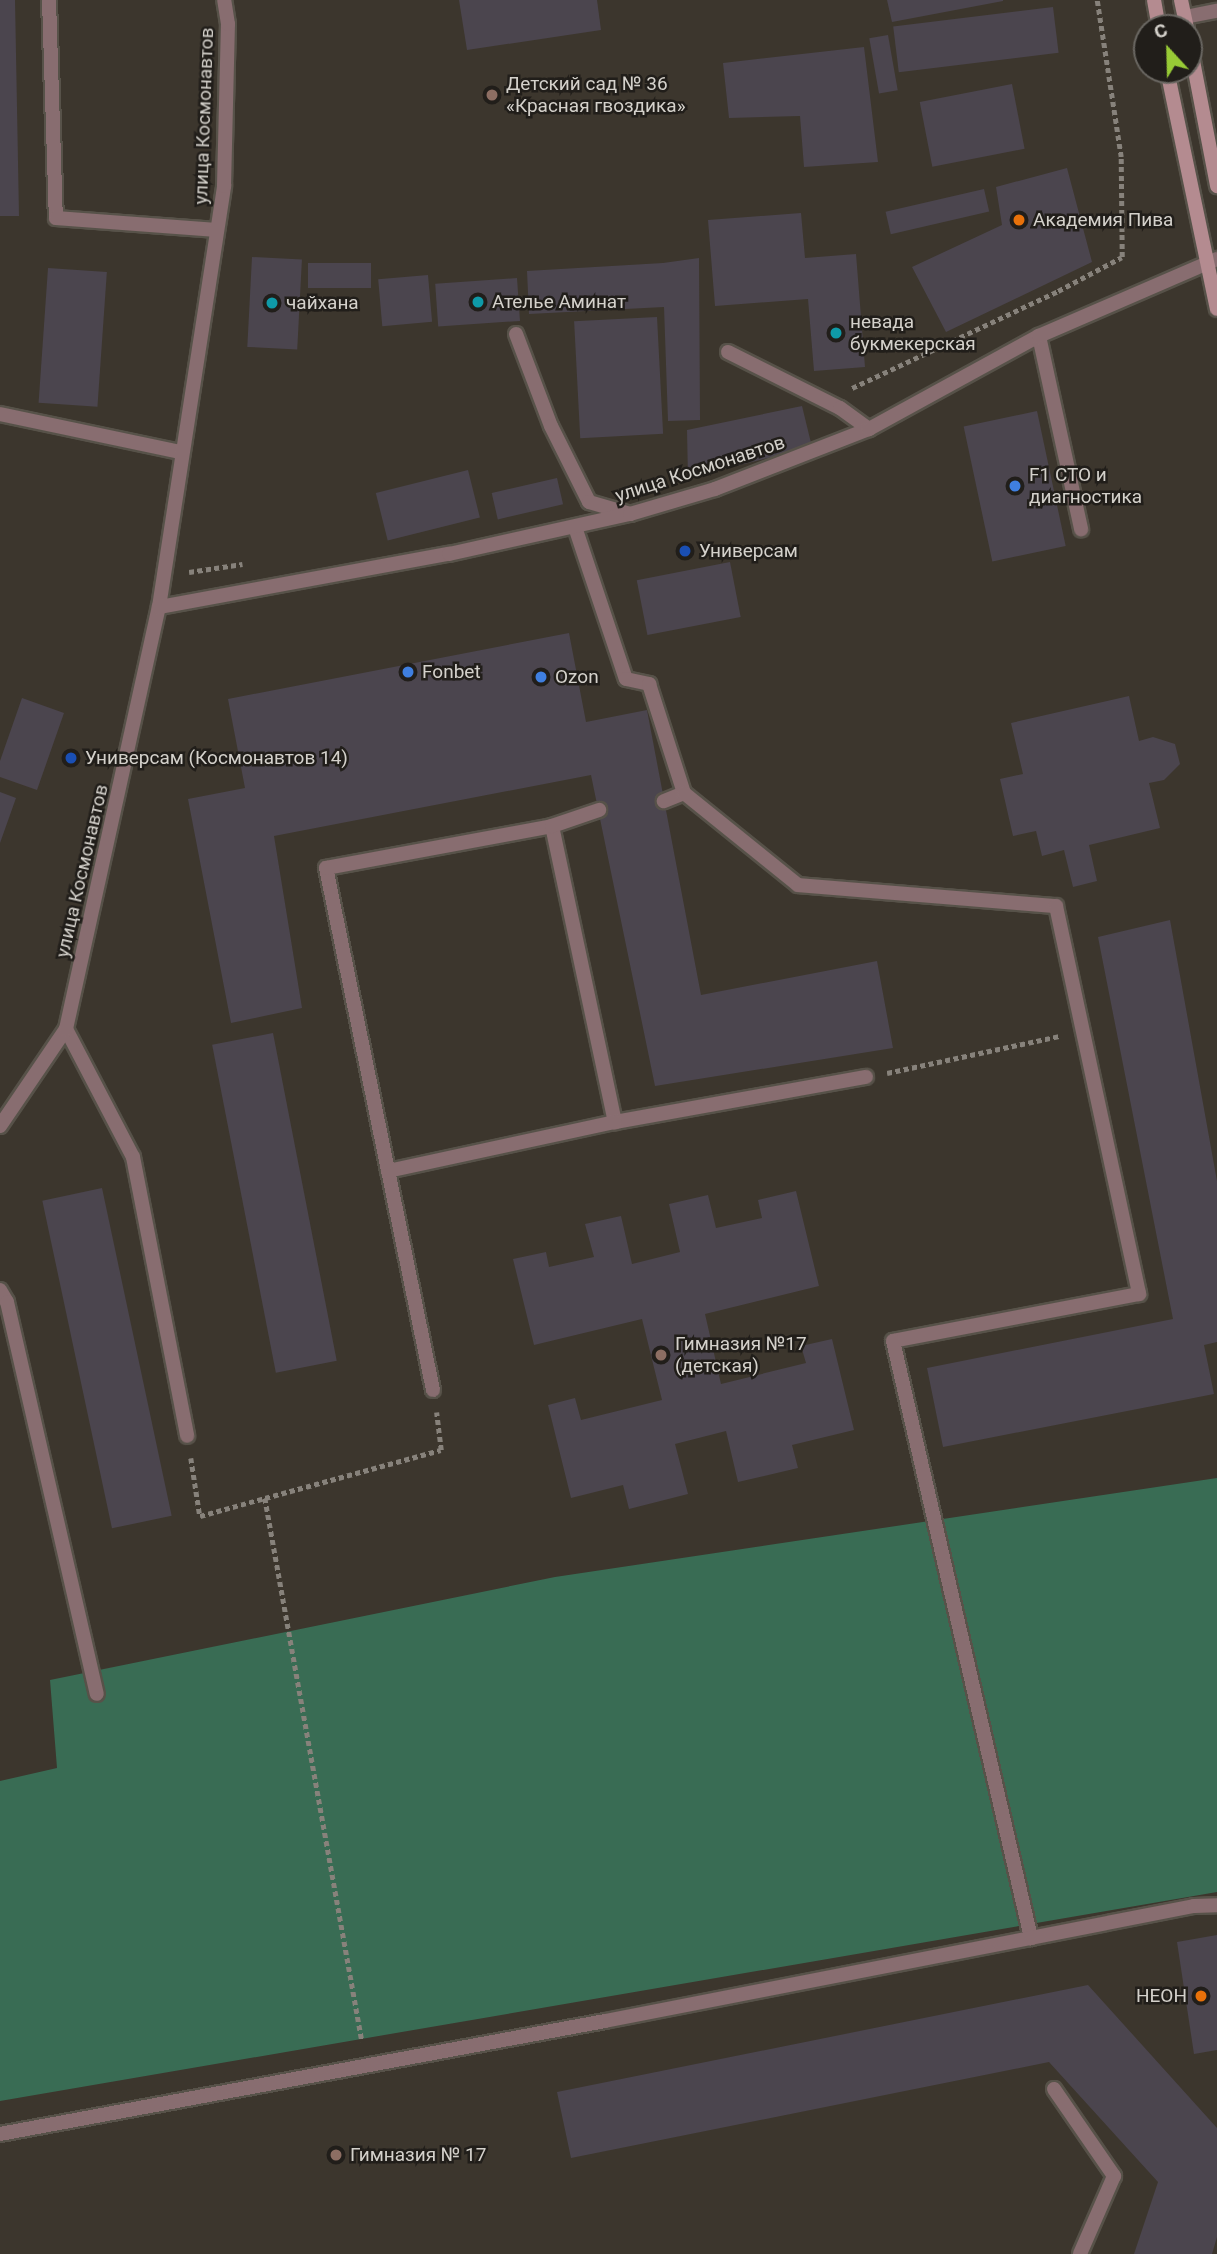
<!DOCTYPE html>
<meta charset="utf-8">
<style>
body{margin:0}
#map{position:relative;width:1217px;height:2254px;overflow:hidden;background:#3c362d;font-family:Roboto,sans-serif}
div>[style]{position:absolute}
.green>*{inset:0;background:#396c54}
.building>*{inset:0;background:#4b454e;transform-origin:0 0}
.path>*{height:4.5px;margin-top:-2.25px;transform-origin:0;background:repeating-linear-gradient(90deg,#87827b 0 5px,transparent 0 8.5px)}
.roads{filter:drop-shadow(2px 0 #575249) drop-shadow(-2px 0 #575249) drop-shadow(0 2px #575249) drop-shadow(0 -2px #575249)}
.service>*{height:14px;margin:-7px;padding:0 7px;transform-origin:7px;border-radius:7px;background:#886d70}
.minor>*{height:14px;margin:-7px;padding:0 7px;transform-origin:7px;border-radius:7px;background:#886d70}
.tertiary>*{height:14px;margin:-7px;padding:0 7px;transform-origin:7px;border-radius:7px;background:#886d70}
.secondary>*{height:14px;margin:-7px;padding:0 7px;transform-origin:7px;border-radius:7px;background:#b48b90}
.dots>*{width:19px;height:19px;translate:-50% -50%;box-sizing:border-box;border:4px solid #211e1a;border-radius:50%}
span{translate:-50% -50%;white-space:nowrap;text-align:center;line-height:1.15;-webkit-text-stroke:5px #211e1a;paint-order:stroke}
.poi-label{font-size:19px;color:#d4d1cb}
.left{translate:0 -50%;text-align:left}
.right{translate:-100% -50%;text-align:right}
.street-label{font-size:19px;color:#d4d1cb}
.north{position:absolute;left:1133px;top:14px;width:70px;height:70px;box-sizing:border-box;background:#211e1a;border:2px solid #696661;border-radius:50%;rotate:338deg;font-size:19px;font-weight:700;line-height:28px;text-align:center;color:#d4d1cb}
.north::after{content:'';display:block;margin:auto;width:24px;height:32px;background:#98cb36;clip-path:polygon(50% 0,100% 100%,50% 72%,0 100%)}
</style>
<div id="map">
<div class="green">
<div style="clip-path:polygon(1217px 1478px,1217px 1892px,0 2101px,0 1781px,57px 1768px,50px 1680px,555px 1577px)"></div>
</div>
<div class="building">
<div style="clip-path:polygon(0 0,15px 0,19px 216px,0 216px)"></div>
<div style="clip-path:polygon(459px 0,597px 0,601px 30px,467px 50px)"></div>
<div style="clip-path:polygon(887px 0,1003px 0,1003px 1px,892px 22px)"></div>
<div style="left:1053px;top:7px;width:46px;height:161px;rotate:83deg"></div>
<div style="left:888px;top:35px;width:56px;height:19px;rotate:80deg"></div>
<div style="clip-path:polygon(864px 47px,878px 162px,804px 167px,800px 116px,729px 118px,723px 63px)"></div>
<div style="left:1012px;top:84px;width:66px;height:94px;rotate:79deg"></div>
<div style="clip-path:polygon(1067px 168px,1092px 262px,946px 332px,912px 267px,1002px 225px,996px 187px)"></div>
<div style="left:984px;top:189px;width:23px;height:101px;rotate:77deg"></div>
<div style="clip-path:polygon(801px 213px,805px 258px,856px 254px,865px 367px,814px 371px,808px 299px,715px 306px,708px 220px)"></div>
<div style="left:252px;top:257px;width:50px;height:90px;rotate:3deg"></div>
<div style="clip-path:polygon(699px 258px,700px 420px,668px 421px,664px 307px,529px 314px,527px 271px,663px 263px)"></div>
<div style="left:308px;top:263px;width:63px;height:25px"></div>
<div style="left:48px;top:268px;width:59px;height:135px;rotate:4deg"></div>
<div style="left:428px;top:275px;width:47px;height:50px;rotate:85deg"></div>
<div style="left:517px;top:278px;width:43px;height:82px;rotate:86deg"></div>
<div style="left:657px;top:317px;width:117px;height:83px;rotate:87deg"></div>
<div style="clip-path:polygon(802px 406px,812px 447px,688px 478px,687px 430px)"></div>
<div style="left:1037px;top:411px;width:138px;height:75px;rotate:78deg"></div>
<div style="left:468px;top:470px;width:49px;height:95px;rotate:76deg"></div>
<div style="left:557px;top:478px;width:27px;height:67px;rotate:77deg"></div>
<div style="left:730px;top:562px;width:56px;height:95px;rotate:79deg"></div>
<div style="clip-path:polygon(569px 633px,586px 722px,647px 710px,701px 995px,877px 961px,893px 1048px,655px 1086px,591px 775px,274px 836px,302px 1008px,231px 1023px,188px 799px,245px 788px,228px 699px)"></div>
<div style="clip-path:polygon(1129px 696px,1139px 741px,1153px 737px,1175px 744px,1180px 764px,1164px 780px,1149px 783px,1160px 828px,1089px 845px,1097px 881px,1073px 887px,1064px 850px,1042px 856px,1036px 831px,1013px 836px,1000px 779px,1023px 774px,1011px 723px)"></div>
<div style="clip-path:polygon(22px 698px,64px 713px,37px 790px,0 777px,0 761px)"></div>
<div style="clip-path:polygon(0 792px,16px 798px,0 843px)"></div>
<div style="clip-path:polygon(1170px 920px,1217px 1181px,1217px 1342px,1204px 1345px,1214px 1394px,943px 1447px,927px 1368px,1173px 1319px,1098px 937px)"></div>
<div style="left:273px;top:1033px;width:334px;height:62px;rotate:79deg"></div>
<div style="left:102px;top:1188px;width:335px;height:61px;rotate:78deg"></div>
<div style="clip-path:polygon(796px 1191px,819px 1286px,705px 1314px,721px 1384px,806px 1363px,801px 1346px,832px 1339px,854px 1430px,792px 1445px,798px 1468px,738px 1482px,726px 1431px,675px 1444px,688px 1494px,629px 1509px,623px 1485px,571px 1498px,548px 1405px,575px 1398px,581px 1420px,662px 1400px,642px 1319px,534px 1345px,513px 1259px,546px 1252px,549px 1267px,594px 1257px,585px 1224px,621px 1216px,632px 1264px,680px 1252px,669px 1204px,708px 1195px,716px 1228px,762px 1218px,758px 1200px)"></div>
<div style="clip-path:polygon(1217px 1935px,1217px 2050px,1194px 2054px,1177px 1942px)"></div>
<div style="clip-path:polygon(1088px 1985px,1217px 2128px,1217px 2237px,1212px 2254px,1134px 2254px,1158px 2182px,1049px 2062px,571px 2158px,557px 2092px)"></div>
</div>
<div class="path">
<div style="left:852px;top:388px;width:228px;rotate:-25.2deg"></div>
<div style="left:1058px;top:291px;width:72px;rotate:-28deg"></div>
<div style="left:1122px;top:257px;width:100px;rotate:-90.6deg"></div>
<div style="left:1121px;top:157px;width:159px;rotate:-98.7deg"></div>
<div style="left:189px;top:572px;width:54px;rotate:-8.6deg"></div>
<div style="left:887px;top:1073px;width:177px;rotate:-12.1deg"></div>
<div style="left:191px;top:1458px;width:59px;rotate:81.2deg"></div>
<div style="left:200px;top:1516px;width:67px;rotate:-15.5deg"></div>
<div style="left:265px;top:1498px;width:552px;rotate:79.87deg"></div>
<div style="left:265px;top:1498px;width:182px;rotate:-15.3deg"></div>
<div style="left:441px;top:1450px;width:38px;rotate:-97deg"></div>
</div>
<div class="roads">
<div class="service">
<div style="left:49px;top:0;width:218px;rotate:88.2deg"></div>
<div style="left:56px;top:218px;width:161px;rotate:4.3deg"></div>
<div style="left:516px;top:334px;width:98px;rotate:69.2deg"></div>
<div style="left:551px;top:426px;width:85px;rotate:63.4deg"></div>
<div style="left:589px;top:502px;width:43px;rotate:16.3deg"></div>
<div style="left:1039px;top:336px;width:198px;rotate:77.7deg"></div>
<div style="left:728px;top:352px;width:125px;rotate:26.6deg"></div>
<div style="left:840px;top:408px;width:36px;rotate:36deg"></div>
<div style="left:0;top:414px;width:185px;rotate:11.9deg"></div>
<div style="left:575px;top:527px;width:160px;rotate:71.5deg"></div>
<div style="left:626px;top:679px;width:24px;rotate:12deg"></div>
<div style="left:649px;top:684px;width:114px;rotate:72.2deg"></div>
<div style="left:684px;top:793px;width:22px;rotate:158deg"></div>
<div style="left:684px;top:793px;width:146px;rotate:38.9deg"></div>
<div style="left:798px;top:885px;width:259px;rotate:4.7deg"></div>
<div style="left:1056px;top:906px;width:397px;rotate:77.9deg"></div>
<div style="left:1139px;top:1294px;width:250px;rotate:169.2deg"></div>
<div style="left:893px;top:1341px;width:613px;rotate:76.98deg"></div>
<div style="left:552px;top:826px;width:303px;rotate:78deg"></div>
<div style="left:615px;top:1122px;width:255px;rotate:-10.2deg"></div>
<div style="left:66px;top:1029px;width:144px;rotate:62.4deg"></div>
<div style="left:133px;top:1157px;width:284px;rotate:79deg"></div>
<div style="left:388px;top:1171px;width:232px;rotate:-12.2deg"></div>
<div style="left:0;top:1290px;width:14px;rotate:60deg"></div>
<div style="left:7px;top:1302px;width:402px;rotate:77.1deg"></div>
<div style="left:433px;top:1390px;width:533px;rotate:-101.58deg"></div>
<div style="left:326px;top:868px;width:230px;rotate:-10.5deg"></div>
<div style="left:552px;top:826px;width:50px;rotate:-18.8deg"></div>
<div style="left:1054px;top:2089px;width:106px;rotate:55.4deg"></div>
<div style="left:1114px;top:2176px;width:85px;rotate:113.6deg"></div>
<div style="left:0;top:2134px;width:615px;rotate:-10.58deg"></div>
<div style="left:605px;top:2021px;width:600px;rotate:-11.05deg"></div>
<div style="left:1194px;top:1906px;width:23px;rotate:-2deg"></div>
</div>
<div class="minor">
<div style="left:1185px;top:17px;width:33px;rotate:-11deg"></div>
</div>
<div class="tertiary">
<div style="left:159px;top:607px;width:426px;rotate:-81.2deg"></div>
<div style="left:224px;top:186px;width:162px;rotate:-88.6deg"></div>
<div style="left:228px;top:24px;width:24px;rotate:-99deg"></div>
<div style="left:0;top:1126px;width:117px;rotate:-55.8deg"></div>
<div style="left:66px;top:1029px;width:432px;rotate:-77.6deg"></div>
<div style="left:159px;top:607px;width:295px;rotate:-10.4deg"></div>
<div style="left:449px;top:554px;width:185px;rotate:-12.5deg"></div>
<div style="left:630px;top:514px;width:89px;rotate:-16.4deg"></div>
<div style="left:715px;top:489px;width:165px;rotate:-21.3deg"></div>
<div style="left:869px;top:429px;width:194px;rotate:-28.7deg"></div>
<div style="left:1039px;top:336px;width:194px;rotate:-23.4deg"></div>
</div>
<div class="secondary">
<div style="left:1154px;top:0;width:28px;rotate:80deg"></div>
<div style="left:1181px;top:0;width:29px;rotate:78deg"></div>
<div style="left:1189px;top:40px;width:149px;rotate:79.1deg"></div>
<div style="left:1167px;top:70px;width:244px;rotate:78.2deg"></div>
</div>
</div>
<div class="dots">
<div style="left:492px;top:95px;background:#8d6e63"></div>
<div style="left:1019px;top:220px;background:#e8710a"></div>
<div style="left:478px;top:302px;background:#0f9aa8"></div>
<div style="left:272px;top:303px;background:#0f9aa8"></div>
<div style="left:836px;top:333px;background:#0f9aa8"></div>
<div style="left:1015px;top:486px;background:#3f7fe0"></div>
<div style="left:685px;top:551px;background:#1a4fb4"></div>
<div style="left:408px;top:672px;background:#3f7fe0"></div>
<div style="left:541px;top:677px;background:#3f7fe0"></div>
<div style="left:71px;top:758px;background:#1a4fb4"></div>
<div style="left:661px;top:1355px;background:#8d6e63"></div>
<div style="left:1201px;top:1996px;background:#e8710a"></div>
<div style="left:336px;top:2155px;background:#8d6e63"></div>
</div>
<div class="poi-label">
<span class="left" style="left:506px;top:95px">Детский сад № 36<br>«Красная гвоздика»</span>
<span class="left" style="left:1033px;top:220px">Академия Пива</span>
<span class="left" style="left:492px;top:302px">Ателье Аминат</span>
<span class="left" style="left:286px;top:303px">чайхана</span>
<span class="left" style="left:850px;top:333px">невада<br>букмекерская</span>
<span class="left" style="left:1029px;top:486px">F1 СТО и<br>диагностика</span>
<span class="left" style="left:699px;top:551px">Универсам</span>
<span class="left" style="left:422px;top:672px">Fonbet</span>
<span class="left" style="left:555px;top:677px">Ozon</span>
<span class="left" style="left:85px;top:758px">Универсам (Космонавтов 14)</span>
<span class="left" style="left:675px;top:1355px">Гимназия №17<br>(детская)</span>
<span class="right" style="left:1187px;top:1996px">НЕОН</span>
<span class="left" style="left:350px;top:2155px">Гимназия № 17</span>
</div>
<div class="street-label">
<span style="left:204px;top:116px;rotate:-88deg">улица Космонавтов</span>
<span style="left:700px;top:469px;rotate:-18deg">улица Космонавтов</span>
<span style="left:82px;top:871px;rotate:-77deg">улица Космонавтов</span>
</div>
<div class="north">С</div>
</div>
